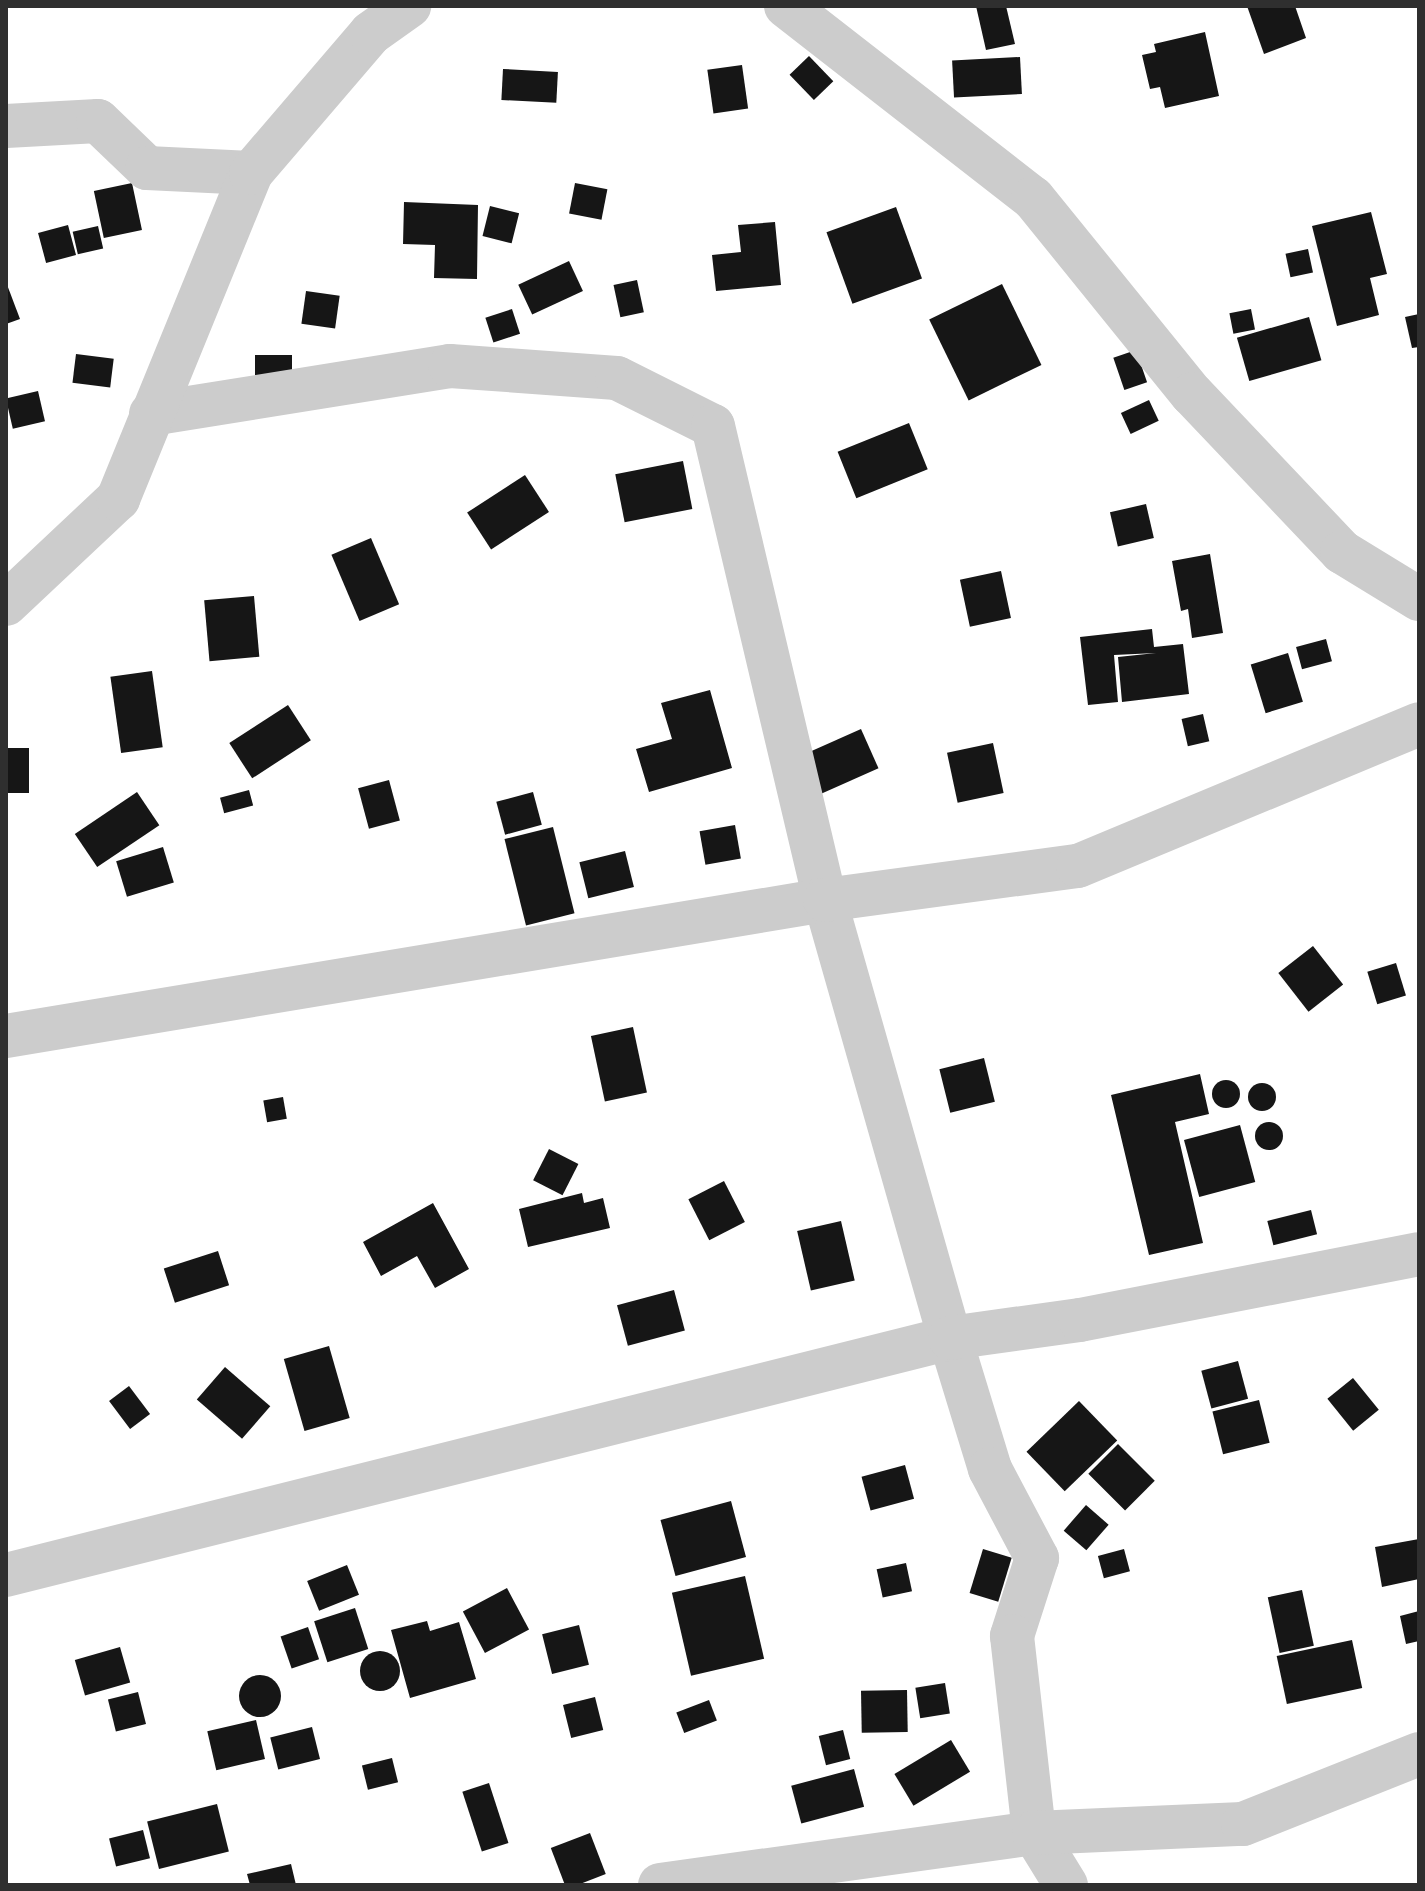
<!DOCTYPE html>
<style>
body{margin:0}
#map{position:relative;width:1425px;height:1891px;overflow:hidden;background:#fff;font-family:"DM Sans",sans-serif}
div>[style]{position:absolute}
.building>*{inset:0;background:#161616;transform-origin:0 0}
.round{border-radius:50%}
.minor>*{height:44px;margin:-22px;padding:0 22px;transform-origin:22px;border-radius:22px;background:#ccc}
span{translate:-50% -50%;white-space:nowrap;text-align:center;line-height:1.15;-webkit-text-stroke:8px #fff;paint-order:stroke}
.frame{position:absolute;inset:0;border:8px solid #2f2f2f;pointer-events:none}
</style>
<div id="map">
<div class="building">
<div style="clip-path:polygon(976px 6px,1006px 6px,1015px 44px,986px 50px)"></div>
<div style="clip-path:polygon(1247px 6px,1295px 6px,1306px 38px,1264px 54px)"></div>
<div style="clip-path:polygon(1205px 32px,1219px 96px,1165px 108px,1160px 87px,1150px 89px,1142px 55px,1156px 52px,1154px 44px)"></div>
<div style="left:809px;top:56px;width:35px;height:27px;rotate:46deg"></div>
<div style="left:1020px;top:57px;width:37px;height:68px;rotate:87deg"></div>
<div style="left:742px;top:65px;width:44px;height:35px;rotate:82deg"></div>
<div style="left:503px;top:69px;width:55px;height:31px;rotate:3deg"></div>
<div style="left:132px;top:183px;width:48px;height:39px;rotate:78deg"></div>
<div style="left:575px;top:183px;width:33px;height:31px;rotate:11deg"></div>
<div style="clip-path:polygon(404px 202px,478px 205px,477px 279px,434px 278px,435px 245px,403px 244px)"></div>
<div style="left:490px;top:206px;width:30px;height:31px;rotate:14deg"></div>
<div style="left:896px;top:207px;width:76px;height:74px;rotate:70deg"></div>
<div style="clip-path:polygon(1371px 212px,1387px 274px,1370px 278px,1379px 315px,1337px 326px,1312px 226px)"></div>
<div style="clip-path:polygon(775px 222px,781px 285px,716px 291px,712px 255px,741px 252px,738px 225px)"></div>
<div style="left:68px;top:225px;width:31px;height:31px;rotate:75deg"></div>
<div style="left:98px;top:226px;width:23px;height:26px;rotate:77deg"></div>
<div style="left:1308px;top:249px;width:24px;height:23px;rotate:78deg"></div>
<div style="left:569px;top:261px;width:33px;height:56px;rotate:65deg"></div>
<div style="left:637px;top:280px;width:33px;height:24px;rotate:78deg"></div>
<div style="clip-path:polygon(6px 282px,20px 319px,6px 324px)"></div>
<div style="left:1002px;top:284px;width:90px;height:81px;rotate:64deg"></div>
<div style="left:306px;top:291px;width:34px;height:33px;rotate:8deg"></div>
<div style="left:512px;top:309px;width:26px;height:28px;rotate:72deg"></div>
<div style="left:1251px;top:309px;width:21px;height:22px;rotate:79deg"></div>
<div style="clip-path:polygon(1419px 314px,1419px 347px,1412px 348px,1405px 317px)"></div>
<div style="left:1309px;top:317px;width:45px;height:75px;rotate:74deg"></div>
<div style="left:1136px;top:350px;width:34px;height:24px;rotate:71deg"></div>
<div style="left:76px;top:354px;width:38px;height:29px;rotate:7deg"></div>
<div style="left:255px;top:355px;width:37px;height:28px"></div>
<div style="left:38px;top:391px;width:31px;height:33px;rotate:77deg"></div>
<div style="left:1149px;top:400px;width:23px;height:31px;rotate:65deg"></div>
<div style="left:909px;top:423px;width:50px;height:77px;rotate:68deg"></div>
<div style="left:683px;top:461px;width:49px;height:69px;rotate:79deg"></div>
<div style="left:525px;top:475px;width:44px;height:69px;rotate:57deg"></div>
<div style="left:1146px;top:504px;width:35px;height:37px;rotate:77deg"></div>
<div style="left:371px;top:538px;width:72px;height:43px;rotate:67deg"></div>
<div style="clip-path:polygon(1210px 554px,1223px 633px,1192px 638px,1188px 609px,1181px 611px,1172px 561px)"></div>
<div style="left:1001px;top:571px;width:48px;height:42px;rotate:78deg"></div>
<div style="left:254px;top:596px;width:61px;height:50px;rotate:85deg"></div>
<div style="clip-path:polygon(1152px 629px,1154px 647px,1183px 644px,1189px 694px,1122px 702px,1118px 657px,1156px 653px,1114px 655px,1118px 702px,1088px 705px,1080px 637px)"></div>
<div style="left:1326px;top:639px;width:23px;height:31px;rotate:75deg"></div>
<div style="left:1288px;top:653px;width:51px;height:39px;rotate:73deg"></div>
<div style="left:152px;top:671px;width:77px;height:42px;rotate:82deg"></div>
<div style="clip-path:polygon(710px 690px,732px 768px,649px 792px,636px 749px,672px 739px,661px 703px)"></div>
<div style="left:288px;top:705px;width:42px;height:70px;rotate:57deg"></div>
<div style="left:1203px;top:714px;width:28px;height:22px;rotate:77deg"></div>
<div style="left:861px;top:729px;width:43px;height:75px;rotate:66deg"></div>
<div style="left:993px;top:743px;width:51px;height:47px;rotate:78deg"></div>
<div style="left:6px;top:748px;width:23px;height:45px"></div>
<div style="left:389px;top:780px;width:42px;height:32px;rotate:75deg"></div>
<div style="left:249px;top:790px;width:16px;height:30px;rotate:75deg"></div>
<div style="left:137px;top:792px;width:40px;height:75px;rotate:56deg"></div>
<div style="left:533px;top:792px;width:34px;height:38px;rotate:75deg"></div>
<div style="left:735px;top:825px;width:34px;height:36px;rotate:80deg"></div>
<div style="left:553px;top:827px;width:89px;height:50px;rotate:76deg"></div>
<div style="left:163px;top:847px;width:37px;height:49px;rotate:73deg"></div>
<div style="left:625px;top:851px;width:37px;height:47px;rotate:76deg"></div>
<div style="left:1313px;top:946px;width:49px;height:44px;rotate:52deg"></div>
<div style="left:1396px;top:963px;width:34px;height:30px;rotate:73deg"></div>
<div style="left:633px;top:1027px;width:67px;height:43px;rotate:78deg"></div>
<div style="left:984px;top:1058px;width:45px;height:46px;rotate:76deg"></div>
<div style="clip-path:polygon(1200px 1074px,1209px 1114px,1175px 1122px,1203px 1243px,1149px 1255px,1111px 1095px)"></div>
<div class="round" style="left:1212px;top:1080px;width:28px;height:28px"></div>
<div class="round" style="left:1248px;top:1083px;width:28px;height:28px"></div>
<div style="left:283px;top:1097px;width:22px;height:20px;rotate:80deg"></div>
<div class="round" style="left:1255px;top:1122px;width:28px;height:28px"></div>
<div style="left:1240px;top:1125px;width:59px;height:58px;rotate:75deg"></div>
<div style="left:549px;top:1149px;width:33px;height:35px;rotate:27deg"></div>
<div style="left:724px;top:1181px;width:46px;height:40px;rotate:63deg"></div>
<div style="clip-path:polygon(582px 1193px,584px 1203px,603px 1198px,610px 1228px,528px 1247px,519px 1209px)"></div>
<div style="clip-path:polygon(433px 1203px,469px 1269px,435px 1288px,417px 1256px,381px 1276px,363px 1242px)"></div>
<div style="left:1311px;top:1210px;width:25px;height:45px;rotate:76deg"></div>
<div style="left:841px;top:1221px;width:61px;height:45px;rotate:77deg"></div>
<div style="left:218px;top:1251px;width:36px;height:57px;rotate:72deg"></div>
<div style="left:674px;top:1290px;width:42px;height:59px;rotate:75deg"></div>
<div style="left:329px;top:1346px;width:75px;height:47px;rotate:74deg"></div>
<div style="left:1238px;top:1361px;width:39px;height:38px;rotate:75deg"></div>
<div style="left:225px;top:1367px;width:60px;height:43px;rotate:41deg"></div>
<div style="left:1353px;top:1378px;width:41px;height:33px;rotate:51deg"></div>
<div style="left:129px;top:1386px;width:35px;height:25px;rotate:53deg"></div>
<div style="left:1259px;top:1400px;width:44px;height:48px;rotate:76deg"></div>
<div style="left:1079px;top:1401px;width:55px;height:73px;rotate:46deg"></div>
<div style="left:1118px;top:1444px;width:52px;height:42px;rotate:45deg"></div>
<div style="left:905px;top:1465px;width:35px;height:45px;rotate:75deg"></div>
<div style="left:731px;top:1501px;width:58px;height:73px;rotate:75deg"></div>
<div style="left:1086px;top:1505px;width:30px;height:34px;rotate:41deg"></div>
<div style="clip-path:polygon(1419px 1539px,1419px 1579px,1382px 1587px,1375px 1547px)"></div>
<div style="left:983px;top:1549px;width:30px;height:46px;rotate:17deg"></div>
<div style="left:1124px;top:1549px;width:23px;height:27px;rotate:75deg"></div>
<div style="left:906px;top:1563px;width:29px;height:30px;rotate:78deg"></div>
<div style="left:347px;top:1565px;width:32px;height:43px;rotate:68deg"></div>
<div style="left:745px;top:1576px;width:85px;height:75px;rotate:77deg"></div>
<div style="left:507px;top:1588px;width:47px;height:50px;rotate:62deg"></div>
<div style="left:1302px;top:1590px;width:57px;height:35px;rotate:78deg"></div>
<div style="left:355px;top:1608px;width:43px;height:43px;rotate:72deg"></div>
<div style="clip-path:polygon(1419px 1611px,1419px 1641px,1406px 1644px,1400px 1616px)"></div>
<div style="clip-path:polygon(427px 1621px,430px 1631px,459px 1622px,476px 1679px,410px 1698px,391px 1630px)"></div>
<div style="left:579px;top:1625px;width:41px;height:38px;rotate:76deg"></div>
<div style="left:308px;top:1627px;width:34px;height:29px;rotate:71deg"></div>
<div style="left:1352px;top:1640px;width:49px;height:77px;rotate:78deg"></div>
<div style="left:120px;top:1647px;width:37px;height:47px;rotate:74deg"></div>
<div class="round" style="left:360px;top:1651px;width:40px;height:40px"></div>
<div class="round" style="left:239px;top:1675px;width:42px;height:42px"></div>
<div style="left:945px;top:1683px;width:31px;height:30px;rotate:81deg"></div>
<div style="left:907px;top:1690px;width:42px;height:46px;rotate:89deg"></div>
<div style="left:138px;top:1692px;width:33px;height:31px;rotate:76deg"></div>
<div style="left:595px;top:1697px;width:34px;height:33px;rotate:76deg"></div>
<div style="left:709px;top:1700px;width:22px;height:35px;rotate:69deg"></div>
<div style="left:256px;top:1720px;width:40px;height:50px;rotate:77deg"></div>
<div style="left:312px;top:1727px;width:33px;height:43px;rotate:76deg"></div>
<div style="left:843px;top:1730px;width:30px;height:25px;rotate:76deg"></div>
<div style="left:951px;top:1740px;width:37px;height:66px;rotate:59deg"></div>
<div style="left:392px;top:1758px;width:25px;height:31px;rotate:76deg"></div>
<div style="left:854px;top:1769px;width:39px;height:65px;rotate:75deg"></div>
<div style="left:489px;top:1783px;width:63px;height:28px;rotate:72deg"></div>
<div style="left:217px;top:1804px;width:49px;height:72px;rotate:76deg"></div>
<div style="left:143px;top:1830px;width:29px;height:35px;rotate:76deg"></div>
<div style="left:590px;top:1833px;width:44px;height:42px;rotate:69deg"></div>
<div style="clip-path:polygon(291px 1864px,296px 1885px,250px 1885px,247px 1874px)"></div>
</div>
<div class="minor">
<div style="left:786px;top:6px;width:313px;rotate:37.9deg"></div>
<div style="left:1033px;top:198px;width:252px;rotate:51deg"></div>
<div style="left:1192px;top:394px;width:218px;rotate:46.5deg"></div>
<div style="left:1342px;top:552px;width:90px;rotate:31.4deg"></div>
<div style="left:6px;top:126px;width:92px;rotate:-3.1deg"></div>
<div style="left:98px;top:121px;width:68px;rotate:43.8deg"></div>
<div style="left:147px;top:168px;width:104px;rotate:2.8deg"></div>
<div style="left:151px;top:414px;width:303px;rotate:-9.1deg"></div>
<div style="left:450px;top:366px;width:167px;rotate:4.1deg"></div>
<div style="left:617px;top:378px;width:107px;rotate:26.6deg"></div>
<div style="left:713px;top:426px;width:487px;rotate:76.7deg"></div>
<div style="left:825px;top:900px;width:455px;rotate:74.1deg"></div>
<div style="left:950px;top:1338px;width:137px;rotate:73deg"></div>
<div style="left:990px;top:1469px;width:101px;rotate:62.2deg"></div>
<div style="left:1037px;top:1558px;width:82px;rotate:107.8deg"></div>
<div style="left:1012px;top:1636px;width:198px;rotate:83.6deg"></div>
<div style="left:1034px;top:1833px;width:61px;rotate:58.4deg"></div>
<div style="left:6px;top:604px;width:154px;rotate:-43.2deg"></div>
<div style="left:118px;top:499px;width:352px;rotate:-67.8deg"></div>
<div style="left:251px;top:173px;width:184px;rotate:-49.4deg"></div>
<div style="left:371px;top:33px;width:47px;rotate:-35.4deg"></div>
<div style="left:6px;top:1036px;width:830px;rotate:-9.43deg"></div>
<div style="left:825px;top:900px;width:255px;rotate:-7.7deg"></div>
<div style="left:1078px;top:866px;width:369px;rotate:-22.6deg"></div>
<div style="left:6px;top:1575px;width:973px;rotate:-14.09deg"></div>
<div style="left:950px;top:1338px;width:131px;rotate:-7.9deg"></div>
<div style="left:1080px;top:1320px;width:345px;rotate:-11deg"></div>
<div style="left:660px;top:1885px;width:378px;rotate:-7.9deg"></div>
<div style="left:1034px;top:1833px;width:209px;rotate:-2.5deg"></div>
<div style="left:1243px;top:1824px;width:189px;rotate:-21.7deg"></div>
</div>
<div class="frame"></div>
</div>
